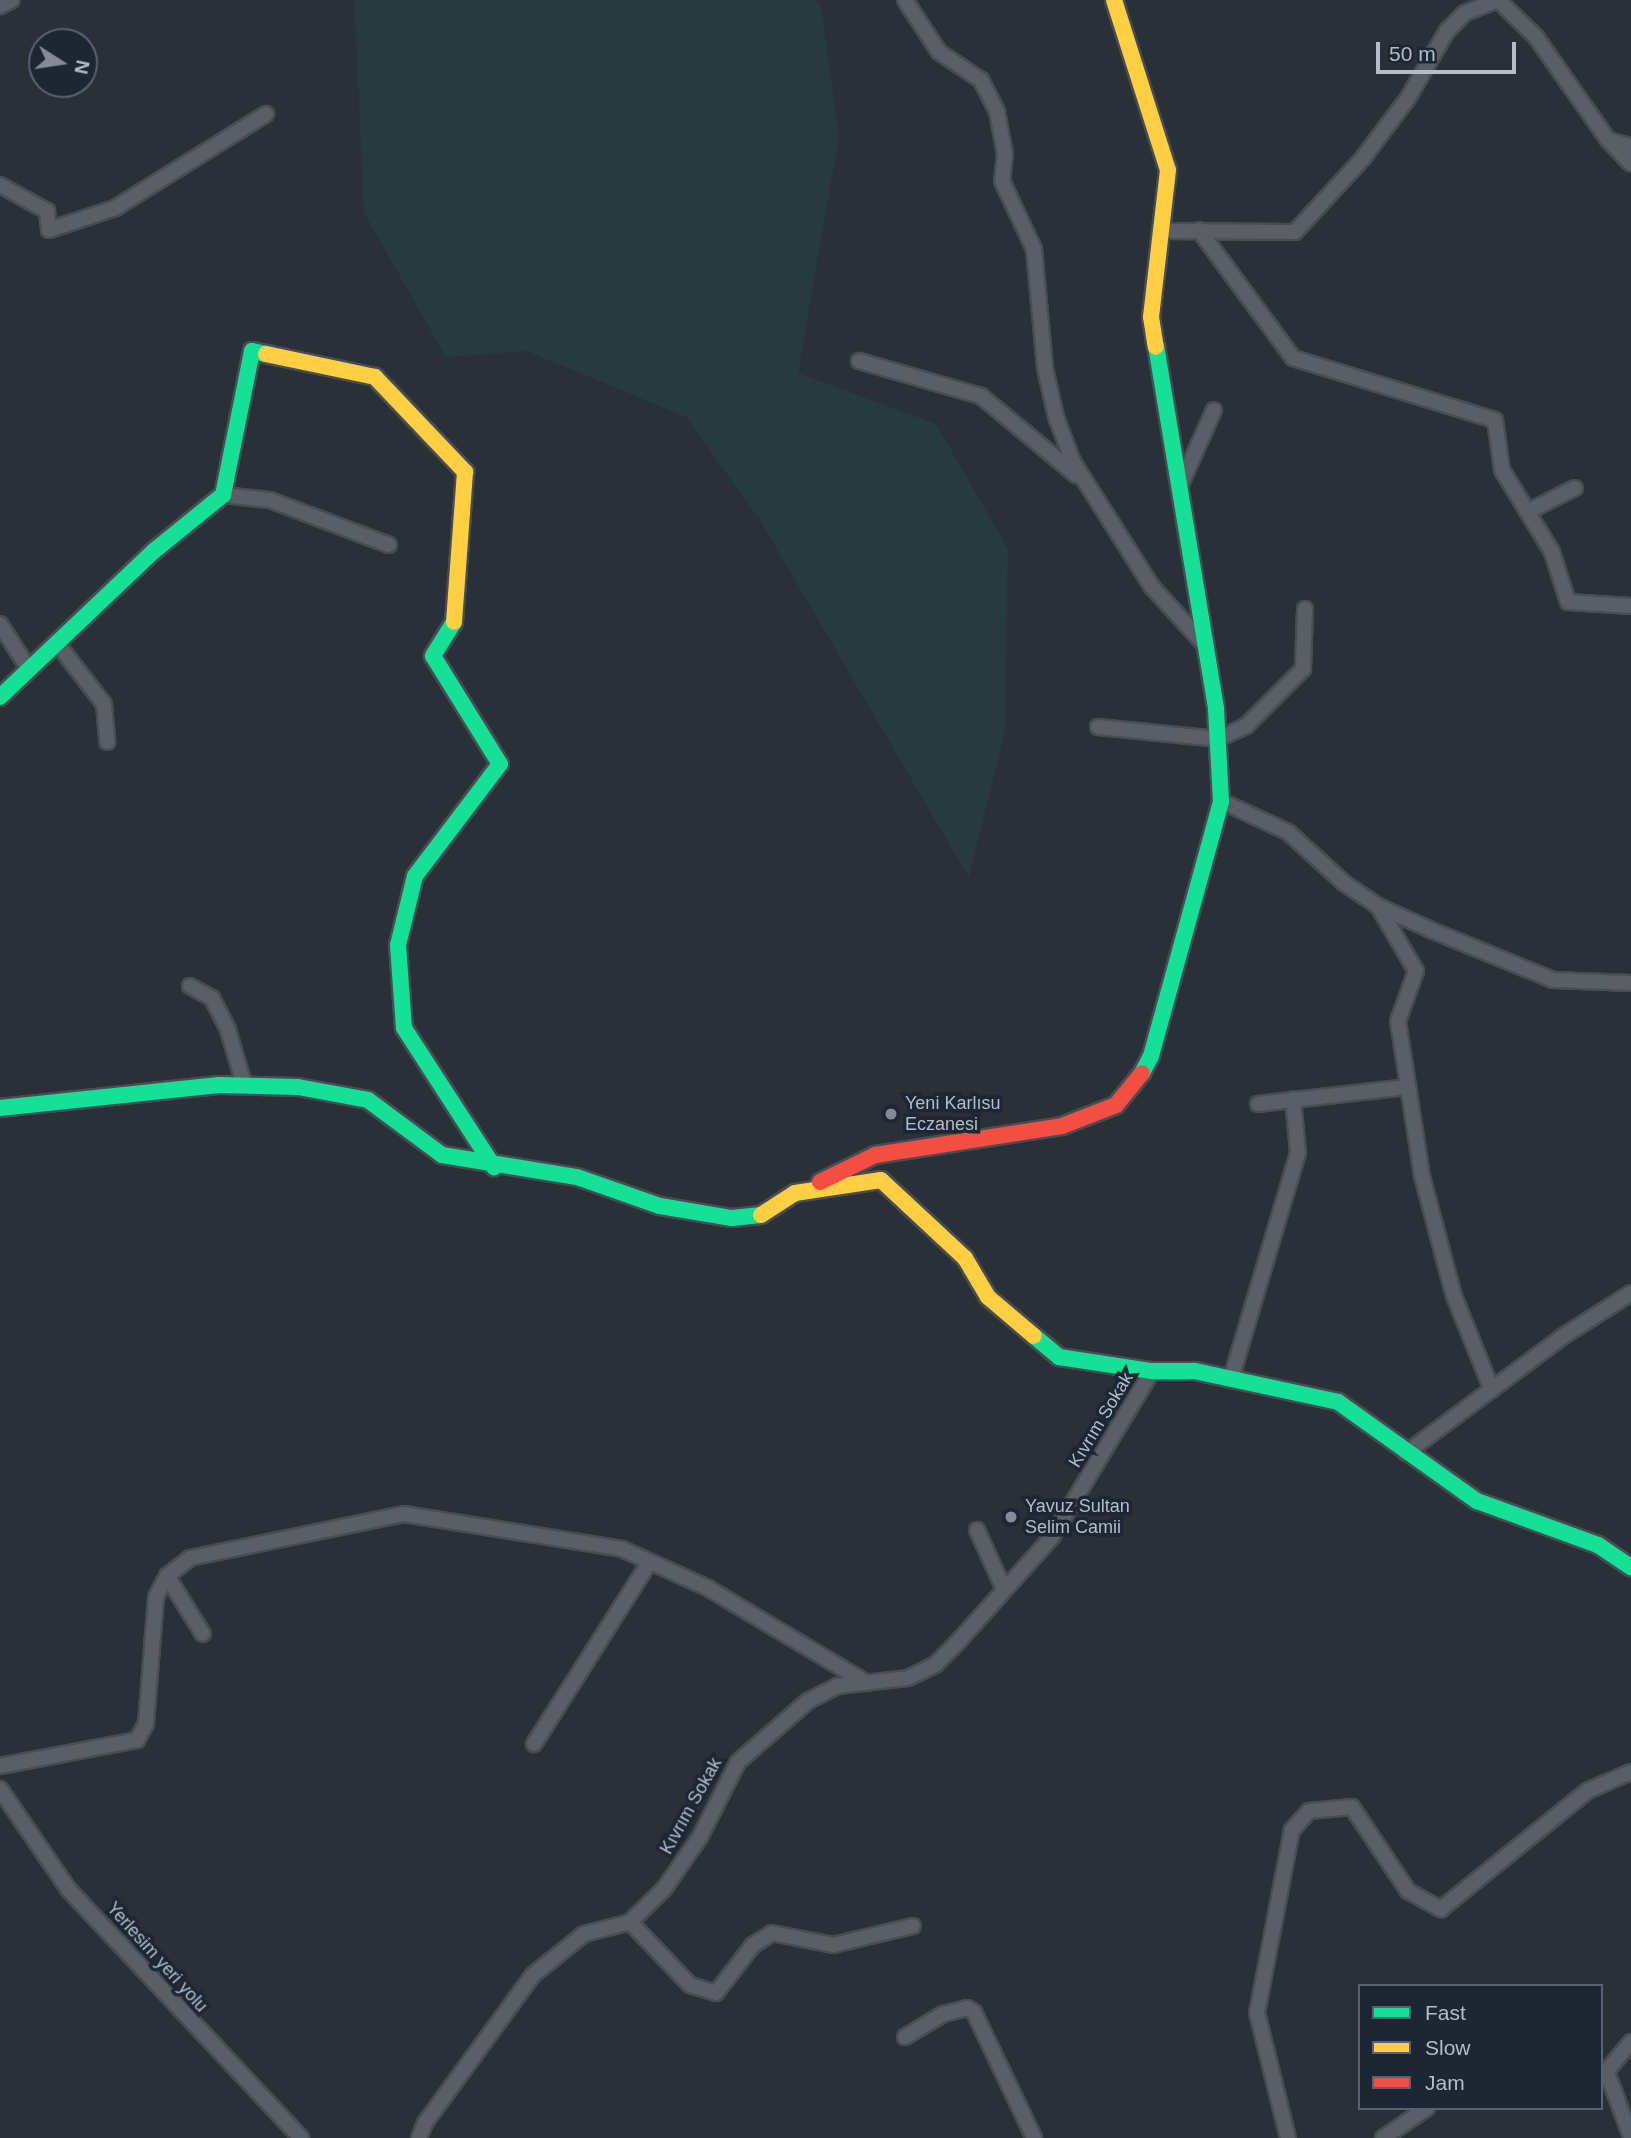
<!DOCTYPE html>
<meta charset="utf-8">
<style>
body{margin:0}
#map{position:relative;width:1631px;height:2138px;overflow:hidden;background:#2a3038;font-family:Arial,sans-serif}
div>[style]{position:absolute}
.green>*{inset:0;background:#273a3e}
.roads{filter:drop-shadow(2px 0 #484c53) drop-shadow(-2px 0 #484c53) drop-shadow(0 2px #484c53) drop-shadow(0 -2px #484c53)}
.street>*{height:14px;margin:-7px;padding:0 7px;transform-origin:7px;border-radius:7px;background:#5a5e66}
.fast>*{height:16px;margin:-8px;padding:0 8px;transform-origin:8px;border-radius:8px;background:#16e098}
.slow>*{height:16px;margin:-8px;padding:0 8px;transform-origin:8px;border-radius:8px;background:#ffcf43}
.jam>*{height:16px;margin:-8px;padding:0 8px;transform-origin:8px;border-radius:8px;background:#f24e42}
.dots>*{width:19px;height:19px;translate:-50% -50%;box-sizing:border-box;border:4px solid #1d2633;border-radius:50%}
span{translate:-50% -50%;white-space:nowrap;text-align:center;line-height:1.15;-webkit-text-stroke:7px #1d2633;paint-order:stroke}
.poi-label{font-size:18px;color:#b4bcc9}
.left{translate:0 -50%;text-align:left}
.street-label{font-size:18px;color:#b4bcc9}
.legend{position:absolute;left:1358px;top:1984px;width:245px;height:126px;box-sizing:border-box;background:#1d2633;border:2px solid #59626f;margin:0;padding:9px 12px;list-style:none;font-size:21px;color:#b4bcc9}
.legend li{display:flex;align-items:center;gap:14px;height:35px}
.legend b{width:35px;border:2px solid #59626f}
.north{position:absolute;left:28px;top:28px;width:70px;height:70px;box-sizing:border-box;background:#1d2633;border:2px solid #59626f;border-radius:50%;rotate:102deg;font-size:19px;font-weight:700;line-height:28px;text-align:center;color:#b4bcc9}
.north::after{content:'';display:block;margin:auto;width:24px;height:32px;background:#848b96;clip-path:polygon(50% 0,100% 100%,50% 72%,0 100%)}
.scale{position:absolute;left:1376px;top:42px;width:140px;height:32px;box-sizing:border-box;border:4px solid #b4bcc9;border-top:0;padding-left:9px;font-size:21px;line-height:24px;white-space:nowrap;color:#b4bcc9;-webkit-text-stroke:5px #1d2633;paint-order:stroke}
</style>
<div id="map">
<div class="green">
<div style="clip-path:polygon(354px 0,816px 0,821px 6px,839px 137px,798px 373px,936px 424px,1008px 549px,1005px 731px,969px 878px,760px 520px,686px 417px,527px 351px,446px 357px,364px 213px)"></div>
</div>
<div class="roads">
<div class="street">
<div style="left:905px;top:0;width:62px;rotate:56.8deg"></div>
<div style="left:939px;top:52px;width:50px;rotate:33.7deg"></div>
<div style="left:981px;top:80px;width:36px;rotate:63deg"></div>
<div style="left:997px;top:112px;width:43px;rotate:79.2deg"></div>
<div style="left:1005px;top:154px;width:27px;rotate:96deg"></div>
<div style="left:1002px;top:181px;width:75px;rotate:64.8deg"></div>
<div style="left:1034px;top:249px;width:120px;rotate:84.7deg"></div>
<div style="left:1045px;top:368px;width:50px;rotate:77.3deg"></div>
<div style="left:1056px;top:417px;width:48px;rotate:69.3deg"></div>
<div style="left:1073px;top:462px;width:148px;rotate:57.7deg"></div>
<div style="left:1152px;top:587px;width:77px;rotate:47.6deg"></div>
<div style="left:1498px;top:0;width:53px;rotate:44.2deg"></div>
<div style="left:1536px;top:37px;width:126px;rotate:55deg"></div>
<div style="left:1608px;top:140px;width:24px;rotate:15deg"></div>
<div style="left:0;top:6px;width:13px;rotate:-27deg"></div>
<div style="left:1610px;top:142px;width:30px;rotate:46deg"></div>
<div style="left:0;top:185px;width:54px;rotate:29deg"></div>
<div style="left:47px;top:211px;width:19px;rotate:84deg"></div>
<div style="left:49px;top:230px;width:70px;rotate:-18.4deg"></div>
<div style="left:115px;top:208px;width:178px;rotate:-31.9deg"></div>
<div style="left:1199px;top:230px;width:159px;rotate:53.7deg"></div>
<div style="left:1293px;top:358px;width:211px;rotate:17.1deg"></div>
<div style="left:1495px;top:420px;width:50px;rotate:82deg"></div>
<div style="left:1502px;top:470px;width:96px;rotate:58.6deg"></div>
<div style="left:1552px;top:552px;width:52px;rotate:72.3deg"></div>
<div style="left:1568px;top:602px;width:63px;rotate:3.6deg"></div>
<div style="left:1160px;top:231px;width:135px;rotate:0.4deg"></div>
<div style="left:1295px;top:232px;width:100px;rotate:-47.4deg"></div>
<div style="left:1363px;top:158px;width:75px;rotate:-53.1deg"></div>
<div style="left:1408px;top:98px;width:78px;rotate:-59.8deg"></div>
<div style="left:1447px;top:31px;width:25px;rotate:-45deg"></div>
<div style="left:1465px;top:13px;width:35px;rotate:-22deg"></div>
<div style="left:859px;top:361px;width:127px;rotate:16deg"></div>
<div style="left:981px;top:396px;width:124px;rotate:39.7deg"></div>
<div style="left:1180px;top:486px;width:83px;rotate:-65.9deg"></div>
<div style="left:223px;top:495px;width:47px;rotate:6.1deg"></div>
<div style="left:270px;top:500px;width:127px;rotate:20.7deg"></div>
<div style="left:1531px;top:510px;width:49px;rotate:-26.6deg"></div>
<div style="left:0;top:624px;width:52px;rotate:57.5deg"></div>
<div style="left:56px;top:642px;width:78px;rotate:52.3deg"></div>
<div style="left:104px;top:704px;width:38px;rotate:85deg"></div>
<div style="left:1098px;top:727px;width:121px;rotate:5.7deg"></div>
<div style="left:1218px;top:739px;width:31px;rotate:-25deg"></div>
<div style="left:1246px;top:726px;width:81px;rotate:-45deg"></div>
<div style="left:1303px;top:669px;width:60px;rotate:-88.1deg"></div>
<div style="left:1221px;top:801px;width:74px;rotate:24.8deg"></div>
<div style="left:1288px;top:832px;width:76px;rotate:42.3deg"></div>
<div style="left:1344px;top:883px;width:41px;rotate:34.1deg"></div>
<div style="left:1378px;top:906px;width:58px;rotate:24.4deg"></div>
<div style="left:1431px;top:930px;width:132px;rotate:22.3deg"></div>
<div style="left:1553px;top:980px;width:78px;rotate:2.2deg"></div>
<div style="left:1378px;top:906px;width:75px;rotate:59.7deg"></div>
<div style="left:1416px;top:971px;width:53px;rotate:109.8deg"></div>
<div style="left:1398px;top:1021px;width:157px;rotate:81.2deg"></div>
<div style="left:1422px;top:1176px;width:124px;rotate:75.1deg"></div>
<div style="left:1454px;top:1296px;width:101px;rotate:68deg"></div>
<div style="left:190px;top:986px;width:25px;rotate:29deg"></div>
<div style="left:212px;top:998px;width:36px;rotate:63deg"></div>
<div style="left:228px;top:1030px;width:56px;rotate:73.5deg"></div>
<div style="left:1258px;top:1104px;width:151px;rotate:-6.5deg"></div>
<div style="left:1231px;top:1379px;width:236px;rotate:-73.5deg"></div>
<div style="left:1298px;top:1153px;width:54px;rotate:-95.3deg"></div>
<div style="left:1406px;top:1453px;width:194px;rotate:-36.6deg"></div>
<div style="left:1562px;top:1337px;width:82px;rotate:-32.5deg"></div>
<div style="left:977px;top:1530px;width:63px;rotate:65.5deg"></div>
<div style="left:167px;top:1576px;width:68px;rotate:58.2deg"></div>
<div style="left:534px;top:1744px;width:214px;rotate:-57.6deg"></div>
<div style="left:0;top:1766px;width:139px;rotate:-10.7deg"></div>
<div style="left:137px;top:1740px;width:18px;rotate:-61deg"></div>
<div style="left:146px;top:1724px;width:127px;rotate:-85.5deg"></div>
<div style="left:156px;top:1597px;width:24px;rotate:-62deg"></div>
<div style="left:167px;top:1576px;width:29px;rotate:-38deg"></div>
<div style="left:190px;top:1558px;width:218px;rotate:-11.6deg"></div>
<div style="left:404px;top:1514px;width:221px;rotate:9.1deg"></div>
<div style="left:622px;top:1549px;width:94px;rotate:24.4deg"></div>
<div style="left:708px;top:1588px;width:185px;rotate:30.9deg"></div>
<div style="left:0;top:1789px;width:122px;rotate:55.7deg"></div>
<div style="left:69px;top:1890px;width:340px;rotate:46.9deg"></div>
<div style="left:630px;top:1922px;width:87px;rotate:46.4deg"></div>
<div style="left:690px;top:1985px;width:27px;rotate:17deg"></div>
<div style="left:716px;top:1993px;width:61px;rotate:-52.4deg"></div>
<div style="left:753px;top:1945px;width:22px;rotate:-32deg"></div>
<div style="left:772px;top:1933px;width:62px;rotate:11.1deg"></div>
<div style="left:833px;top:1945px;width:82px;rotate:-13.4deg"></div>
<div style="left:905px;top:2037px;width:44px;rotate:-31.2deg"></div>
<div style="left:943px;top:2014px;width:25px;rotate:-14deg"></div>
<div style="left:967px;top:2008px;width:8px;rotate:30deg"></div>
<div style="left:974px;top:2012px;width:140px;rotate:64.5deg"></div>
<div style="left:1608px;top:2075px;width:66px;rotate:69.6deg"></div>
<div style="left:1601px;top:2078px;width:47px;rotate:-50.2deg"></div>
<div style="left:419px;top:2138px;width:16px;rotate:-68deg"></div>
<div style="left:425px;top:2123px;width:183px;rotate:-53.9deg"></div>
<div style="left:533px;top:1975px;width:65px;rotate:-38.8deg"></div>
<div style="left:584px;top:1934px;width:48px;rotate:-14.6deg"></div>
<div style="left:630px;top:1922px;width:47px;rotate:-44.1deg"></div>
<div style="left:664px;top:1889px;width:63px;rotate:-55.3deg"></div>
<div style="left:700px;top:1837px;width:84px;rotate:-63.1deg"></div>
<div style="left:738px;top:1762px;width:93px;rotate:-41.1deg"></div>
<div style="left:808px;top:1701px;width:33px;rotate:-27deg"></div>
<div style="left:837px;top:1686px;width:71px;rotate:-6.4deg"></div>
<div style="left:908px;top:1678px;width:30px;rotate:-26deg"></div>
<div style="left:935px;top:1665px;width:30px;rotate:-45deg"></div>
<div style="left:956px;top:1644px;width:144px;rotate:-48.1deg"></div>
<div style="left:1052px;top:1537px;width:194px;rotate:-58.9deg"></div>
<div style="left:1288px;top:2138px;width:129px;rotate:-103.9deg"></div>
<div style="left:1257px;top:2013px;width:186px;rotate:-79.2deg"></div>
<div style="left:1292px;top:1830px;width:25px;rotate:-48deg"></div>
<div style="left:1309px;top:1811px;width:43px;rotate:-5.3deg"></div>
<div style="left:1352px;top:1807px;width:101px;rotate:56.3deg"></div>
<div style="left:1408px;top:1891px;width:38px;rotate:29deg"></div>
<div style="left:1441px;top:1909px;width:188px;rotate:-38.9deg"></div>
<div style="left:1587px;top:1791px;width:48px;rotate:-23.4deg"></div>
<div style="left:1383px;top:2138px;width:53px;rotate:-34.3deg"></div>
</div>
<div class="fast">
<div style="left:454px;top:622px;width:40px;rotate:122deg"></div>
<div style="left:433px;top:656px;width:127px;rotate:58.2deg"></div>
<div style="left:500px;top:764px;width:141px;rotate:127.2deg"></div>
<div style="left:415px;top:876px;width:71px;rotate:103.8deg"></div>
<div style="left:398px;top:945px;width:83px;rotate:85.9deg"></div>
<div style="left:404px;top:1028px;width:166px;rotate:57.1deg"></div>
<div style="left:0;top:697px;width:212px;rotate:-43.5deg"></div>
<div style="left:154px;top:551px;width:89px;rotate:-39.1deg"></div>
<div style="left:223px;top:495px;width:147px;rotate:-78.6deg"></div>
<div style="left:252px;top:351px;width:14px;rotate:12deg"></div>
<div style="left:1142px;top:1073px;width:19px;rotate:-62deg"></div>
<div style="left:1151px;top:1056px;width:264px;rotate:-74.6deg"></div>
<div style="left:1221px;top:801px;width:93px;rotate:-93.1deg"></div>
<div style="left:1216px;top:708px;width:366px;rotate:-99.4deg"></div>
<div style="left:0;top:1108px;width:220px;rotate:-6deg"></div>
<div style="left:219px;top:1085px;width:79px;rotate:1.5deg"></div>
<div style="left:298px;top:1087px;width:71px;rotate:10.5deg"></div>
<div style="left:368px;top:1100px;width:92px;rotate:36.6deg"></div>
<div style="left:442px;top:1155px;width:137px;rotate:9.3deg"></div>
<div style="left:577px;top:1177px;width:88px;rotate:19.3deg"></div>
<div style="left:660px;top:1206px;width:73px;rotate:9.5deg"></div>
<div style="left:732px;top:1218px;width:29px;rotate:-6deg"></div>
<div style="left:1034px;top:1336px;width:33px;rotate:40deg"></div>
<div style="left:1059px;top:1357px;width:94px;rotate:8.6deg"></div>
<div style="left:1152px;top:1371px;width:43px"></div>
<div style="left:1195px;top:1371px;width:146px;rotate:12.2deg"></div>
<div style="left:1338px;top:1402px;width:171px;rotate:35.5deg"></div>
<div style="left:1477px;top:1501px;width:129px;rotate:20deg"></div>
<div style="left:1598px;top:1545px;width:40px;rotate:34deg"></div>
</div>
<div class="slow">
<div style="left:1114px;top:0;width:178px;rotate:72.4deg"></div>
<div style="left:1168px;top:170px;width:148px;rotate:96.6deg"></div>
<div style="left:1151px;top:317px;width:30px;rotate:81deg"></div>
<div style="left:266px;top:354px;width:111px;rotate:11.9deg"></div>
<div style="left:375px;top:377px;width:131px;rotate:46.5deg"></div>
<div style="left:465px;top:472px;width:150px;rotate:94.2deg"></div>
<div style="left:761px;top:1215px;width:40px;rotate:-32.9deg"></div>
<div style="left:795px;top:1193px;width:87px;rotate:-8.6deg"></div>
<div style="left:881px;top:1180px;width:115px;rotate:42.9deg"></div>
<div style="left:965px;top:1258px;width:45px;rotate:59.5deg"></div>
<div style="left:988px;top:1297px;width:60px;rotate:40.3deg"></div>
</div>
<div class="jam">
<div style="left:820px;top:1182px;width:61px;rotate:-26.1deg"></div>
<div style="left:875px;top:1155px;width:189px;rotate:-8.8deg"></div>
<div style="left:1062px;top:1126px;width:58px;rotate:-21.3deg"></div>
<div style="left:1116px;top:1105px;width:41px;rotate:-50.9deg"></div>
</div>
</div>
<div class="dots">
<div style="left:891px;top:1114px;background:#848b96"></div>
<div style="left:1011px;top:1517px;background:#848b96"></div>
</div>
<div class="poi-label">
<span class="left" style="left:905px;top:1114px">Yeni Karlısu<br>Eczanesi</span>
<span class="left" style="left:1025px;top:1517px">Yavuz Sultan<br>Selim Camii</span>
</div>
<div class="street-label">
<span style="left:1101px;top:1420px;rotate:-59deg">Kıvrım Sokak</span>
<span style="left:691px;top:1806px;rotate:-61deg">Kıvrım Sokak</span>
<span style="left:157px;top:1957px;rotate:48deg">Yerlesim yeri yolu</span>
</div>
<ul class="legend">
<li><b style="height:9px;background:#16e098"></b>Fast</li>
<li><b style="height:9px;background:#ffcf43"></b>Slow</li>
<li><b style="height:9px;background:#f24e42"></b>Jam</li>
</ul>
<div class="north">N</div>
<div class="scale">50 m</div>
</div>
